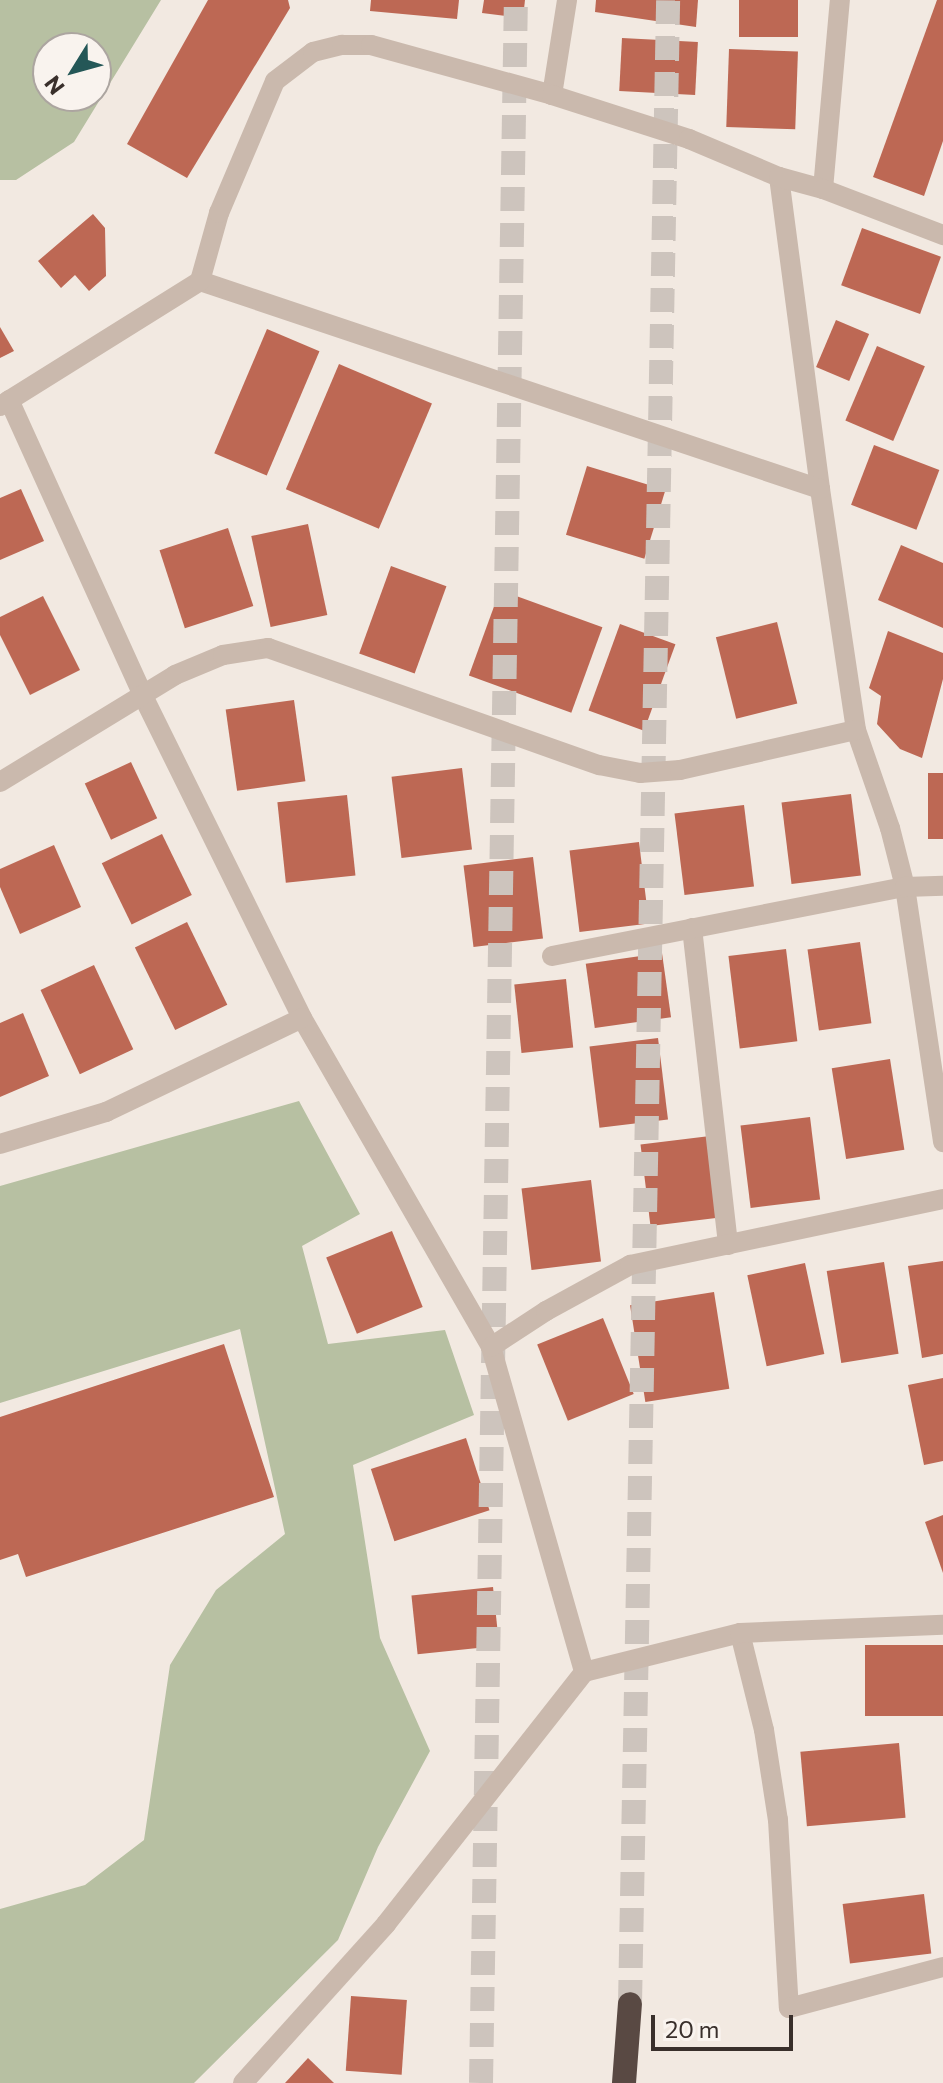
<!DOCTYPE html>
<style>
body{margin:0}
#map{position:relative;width:943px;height:2083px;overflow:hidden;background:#f2e9e1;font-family:Commissioner,sans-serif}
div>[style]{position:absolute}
.green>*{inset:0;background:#b7c0a2}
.building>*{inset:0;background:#bd6854;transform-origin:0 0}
.motorway-tunnel>*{height:24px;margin-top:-12px;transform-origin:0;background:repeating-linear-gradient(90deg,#cdc4bd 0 24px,transparent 0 36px)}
.service>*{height:20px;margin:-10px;padding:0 10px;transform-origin:10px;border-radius:10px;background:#cab9ad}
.minor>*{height:20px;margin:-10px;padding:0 10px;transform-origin:10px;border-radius:10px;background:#cab9ad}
.motorway>*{height:24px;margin:-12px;padding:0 12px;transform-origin:12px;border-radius:12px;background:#594943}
span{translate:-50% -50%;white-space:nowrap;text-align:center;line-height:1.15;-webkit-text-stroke:8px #f9f3ee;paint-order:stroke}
.north{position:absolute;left:32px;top:32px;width:80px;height:80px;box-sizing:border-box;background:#f9f3ee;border:2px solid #aca5a0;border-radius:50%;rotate:233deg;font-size:22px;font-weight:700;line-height:32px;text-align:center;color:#392f2b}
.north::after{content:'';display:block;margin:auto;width:28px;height:36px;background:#245757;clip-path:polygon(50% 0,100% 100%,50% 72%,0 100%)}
.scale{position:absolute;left:651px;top:2015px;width:142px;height:36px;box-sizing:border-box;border:4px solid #392f2b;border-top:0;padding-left:10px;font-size:24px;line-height:28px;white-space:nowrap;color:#392f2b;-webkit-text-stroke:6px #f9f3ee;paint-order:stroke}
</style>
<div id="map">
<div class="green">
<div style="clip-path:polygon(evenodd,0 0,161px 0,74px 142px,16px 180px,0 180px,0 0,96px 48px,96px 96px,48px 96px,48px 48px,96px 48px)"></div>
<div style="clip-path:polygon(299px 1101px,360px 1214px,302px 1246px,328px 1344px,445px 1330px,474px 1415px,353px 1465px,380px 1638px,430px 1751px,378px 1847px,338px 1940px,194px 2083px,0 2083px,0 1909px,85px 1885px,144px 1840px,170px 1665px,216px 1590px,285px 1534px,240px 1329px,0 1403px,0 1186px)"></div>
</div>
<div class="building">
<div style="clip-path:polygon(208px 0,288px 0,290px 8px,187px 178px,127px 144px)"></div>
<div style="clip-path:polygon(371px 0,459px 0,457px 19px,370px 11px)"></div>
<div style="clip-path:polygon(484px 0,525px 0,523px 18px,482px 13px)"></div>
<div style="clip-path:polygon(596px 0,698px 0,696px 27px,595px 12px)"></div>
<div style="left:739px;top:0;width:59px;height:37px"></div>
<div style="clip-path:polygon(937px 0,943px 0,943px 141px,924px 196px,873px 177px)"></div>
<div style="left:622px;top:38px;width:76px;height:53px;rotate:3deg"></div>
<div style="left:729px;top:49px;width:69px;height:78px;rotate:2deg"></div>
<div style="clip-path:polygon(93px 214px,105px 228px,106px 276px,89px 291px,75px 275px,61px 288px,38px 261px)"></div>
<div style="left:862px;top:228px;width:84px;height:61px;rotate:20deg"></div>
<div style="left:836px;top:320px;width:36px;height:51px;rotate:23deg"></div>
<div style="clip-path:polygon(0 327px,14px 351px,0 358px)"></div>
<div style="left:267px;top:329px;width:57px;height:135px;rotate:23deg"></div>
<div style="left:877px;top:346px;width:52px;height:81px;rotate:23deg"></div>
<div style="left:339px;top:364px;width:101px;height:136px;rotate:23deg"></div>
<div style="left:874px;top:445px;width:70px;height:64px;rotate:21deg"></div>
<div style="left:587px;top:466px;width:82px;height:72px;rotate:17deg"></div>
<div style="clip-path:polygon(21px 489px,44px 541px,0 560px,0 498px)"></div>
<div style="left:308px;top:524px;width:93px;height:58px;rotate:78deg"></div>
<div style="left:228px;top:528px;width:82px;height:72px;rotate:72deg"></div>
<div style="clip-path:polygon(901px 545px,943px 563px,943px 628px,878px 600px)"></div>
<div style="left:391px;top:566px;width:59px;height:93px;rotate:20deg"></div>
<div style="left:500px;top:590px;width:109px;height:91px;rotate:20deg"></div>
<div style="clip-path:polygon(43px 596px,80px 670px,30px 695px,0 635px,0 617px)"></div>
<div style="left:777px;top:622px;width:84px;height:63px;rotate:76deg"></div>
<div style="left:620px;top:624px;width:59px;height:92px;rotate:20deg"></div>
<div style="clip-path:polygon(888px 631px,943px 653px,943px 679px,922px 758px,900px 749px,877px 724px,881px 696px,869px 688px)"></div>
<div style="left:294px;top:700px;width:82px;height:69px;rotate:82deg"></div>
<div style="left:131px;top:762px;width:62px;height:51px;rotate:65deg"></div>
<div style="left:462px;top:768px;width:82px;height:71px;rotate:83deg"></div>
<div style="left:928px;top:773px;width:15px;height:66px"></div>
<div style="left:851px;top:794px;width:82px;height:70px;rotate:83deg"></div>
<div style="left:347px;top:795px;width:81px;height:70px;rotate:84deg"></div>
<div style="left:744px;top:805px;width:82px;height:70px;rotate:83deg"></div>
<div style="left:162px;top:834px;width:68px;height:67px;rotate:64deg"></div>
<div style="left:639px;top:842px;width:82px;height:70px;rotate:83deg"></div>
<div style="clip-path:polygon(54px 845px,81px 907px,20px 934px,0 887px,0 869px)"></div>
<div style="left:533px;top:857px;width:82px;height:70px;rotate:83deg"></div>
<div style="left:187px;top:922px;width:92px;height:58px;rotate:64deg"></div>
<div style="left:860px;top:942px;width:82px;height:53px;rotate:82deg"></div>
<div style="left:786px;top:949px;width:93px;height:58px;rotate:83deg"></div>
<div style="left:662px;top:953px;width:65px;height:77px;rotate:82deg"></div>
<div style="left:94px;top:965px;width:93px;height:59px;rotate:65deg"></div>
<div style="left:566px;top:979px;width:69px;height:52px;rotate:84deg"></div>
<div style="clip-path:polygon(23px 1013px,49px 1076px,0 1097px,0 1023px)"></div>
<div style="left:658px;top:1038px;width:82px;height:69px;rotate:83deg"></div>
<div style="left:890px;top:1059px;width:92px;height:59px;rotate:81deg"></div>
<div style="left:810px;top:1117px;width:83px;height:70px;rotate:83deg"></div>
<div style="left:710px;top:1136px;width:82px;height:70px;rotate:83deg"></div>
<div style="left:591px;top:1180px;width:82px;height:70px;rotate:83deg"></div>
<div style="left:392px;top:1231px;width:82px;height:71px;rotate:68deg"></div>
<div style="clip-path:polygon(943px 1261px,943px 1354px,922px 1358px,908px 1266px)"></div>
<div style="left:884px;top:1262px;width:93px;height:58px;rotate:81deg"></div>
<div style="left:805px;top:1263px;width:93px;height:59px;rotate:78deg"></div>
<div style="left:714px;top:1292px;width:98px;height:85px;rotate:81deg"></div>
<div style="left:603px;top:1318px;width:82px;height:71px;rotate:68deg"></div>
<div style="clip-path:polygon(224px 1344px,274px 1497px,26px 1577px,18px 1554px,0 1560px,0 1417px)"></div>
<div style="clip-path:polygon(943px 1378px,943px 1461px,924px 1465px,908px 1385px)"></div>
<div style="left:466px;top:1438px;width:76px;height:100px;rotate:72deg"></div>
<div style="clip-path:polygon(943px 1515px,943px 1573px,925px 1522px)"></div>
<div style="left:493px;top:1587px;width:59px;height:82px;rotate:84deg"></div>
<div style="left:943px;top:1645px;width:71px;height:78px;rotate:90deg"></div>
<div style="left:899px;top:1743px;width:75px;height:99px;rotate:85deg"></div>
<div style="left:924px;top:1894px;width:60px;height:82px;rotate:83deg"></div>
<div style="left:351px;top:1996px;width:56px;height:75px;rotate:4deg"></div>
<div style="clip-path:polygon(308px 2058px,334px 2083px,285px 2083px)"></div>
</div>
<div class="motorway-tunnel">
<div style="left:630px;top:2004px;width:2004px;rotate:-88.91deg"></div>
<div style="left:481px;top:2083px;width:2083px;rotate:-89.04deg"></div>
</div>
<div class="service">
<div style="left:692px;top:928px;width:319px;rotate:83.5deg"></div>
</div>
<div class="minor">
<div style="left:552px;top:95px;width:96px;rotate:-81deg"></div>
<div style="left:779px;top:177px;width:315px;rotate:82.5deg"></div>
<div style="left:820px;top:489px;width:244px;rotate:81.5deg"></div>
<div style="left:856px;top:730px;width:104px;rotate:70.9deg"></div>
<div style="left:890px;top:828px;width:61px;rotate:75.7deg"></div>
<div style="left:905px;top:887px;width:258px;rotate:81.5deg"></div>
<div style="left:823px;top:189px;width:190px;rotate:-84.9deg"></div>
<div style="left:200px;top:281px;width:654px;rotate:18.55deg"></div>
<div style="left:9px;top:400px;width:325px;rotate:65.6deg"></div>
<div style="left:143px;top:696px;width:359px;rotate:63.7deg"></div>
<div style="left:302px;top:1018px;width:379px;rotate:60.1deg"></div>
<div style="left:491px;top:1347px;width:338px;rotate:74deg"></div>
<div style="left:0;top:406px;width:236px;rotate:-32deg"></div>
<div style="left:200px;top:281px;width:71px;rotate:-74.4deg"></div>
<div style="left:219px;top:213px;width:143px;rotate:-67deg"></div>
<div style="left:275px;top:81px;width:48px;rotate:-37.3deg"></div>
<div style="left:313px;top:52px;width:30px;rotate:-14deg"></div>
<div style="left:342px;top:45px;width:29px"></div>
<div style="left:371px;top:45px;width:188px;rotate:15.4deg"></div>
<div style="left:552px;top:95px;width:144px;rotate:17.8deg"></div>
<div style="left:689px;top:139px;width:98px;rotate:22.9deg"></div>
<div style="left:779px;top:177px;width:46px;rotate:15.3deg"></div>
<div style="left:823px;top:189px;width:129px;rotate:21deg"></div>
<div style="left:0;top:782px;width:205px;rotate:-31.4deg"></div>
<div style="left:175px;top:675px;width:52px;rotate:-22.6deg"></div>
<div style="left:223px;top:655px;width:46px;rotate:-8.8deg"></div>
<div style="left:268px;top:648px;width:351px;rotate:19.5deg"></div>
<div style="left:599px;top:765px;width:42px;rotate:11deg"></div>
<div style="left:640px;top:773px;width:40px;rotate:-4.3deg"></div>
<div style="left:680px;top:770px;width:180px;rotate:-12.8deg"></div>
<div style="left:552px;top:956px;width:360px;rotate:-11.1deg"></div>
<div style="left:905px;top:887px;width:38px;rotate:-2deg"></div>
<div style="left:0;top:1144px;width:111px;rotate:-16.8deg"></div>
<div style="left:106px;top:1112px;width:217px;rotate:-25.6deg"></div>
<div style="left:491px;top:1347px;width:66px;rotate:-33.2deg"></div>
<div style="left:546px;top:1311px;width:96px;rotate:-28.7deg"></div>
<div style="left:630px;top:1265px;width:320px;rotate:-11.9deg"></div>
<div style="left:740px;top:1633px;width:100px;rotate:76.1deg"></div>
<div style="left:764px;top:1730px;width:91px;rotate:81.2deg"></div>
<div style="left:778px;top:1820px;width:188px;rotate:86.7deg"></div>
<div style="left:789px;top:2008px;width:159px;rotate:-14.9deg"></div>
<div style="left:243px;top:2083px;width:214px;rotate:-48deg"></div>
<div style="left:386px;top:1924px;width:320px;rotate:-51.8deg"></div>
<div style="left:584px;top:1672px;width:161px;rotate:-14deg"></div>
<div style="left:740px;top:1633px;width:203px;rotate:-2.3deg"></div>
</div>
<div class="motorway">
<div style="left:624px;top:2083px;width:79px;rotate:-85.7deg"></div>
</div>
<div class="north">N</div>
<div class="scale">20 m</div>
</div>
